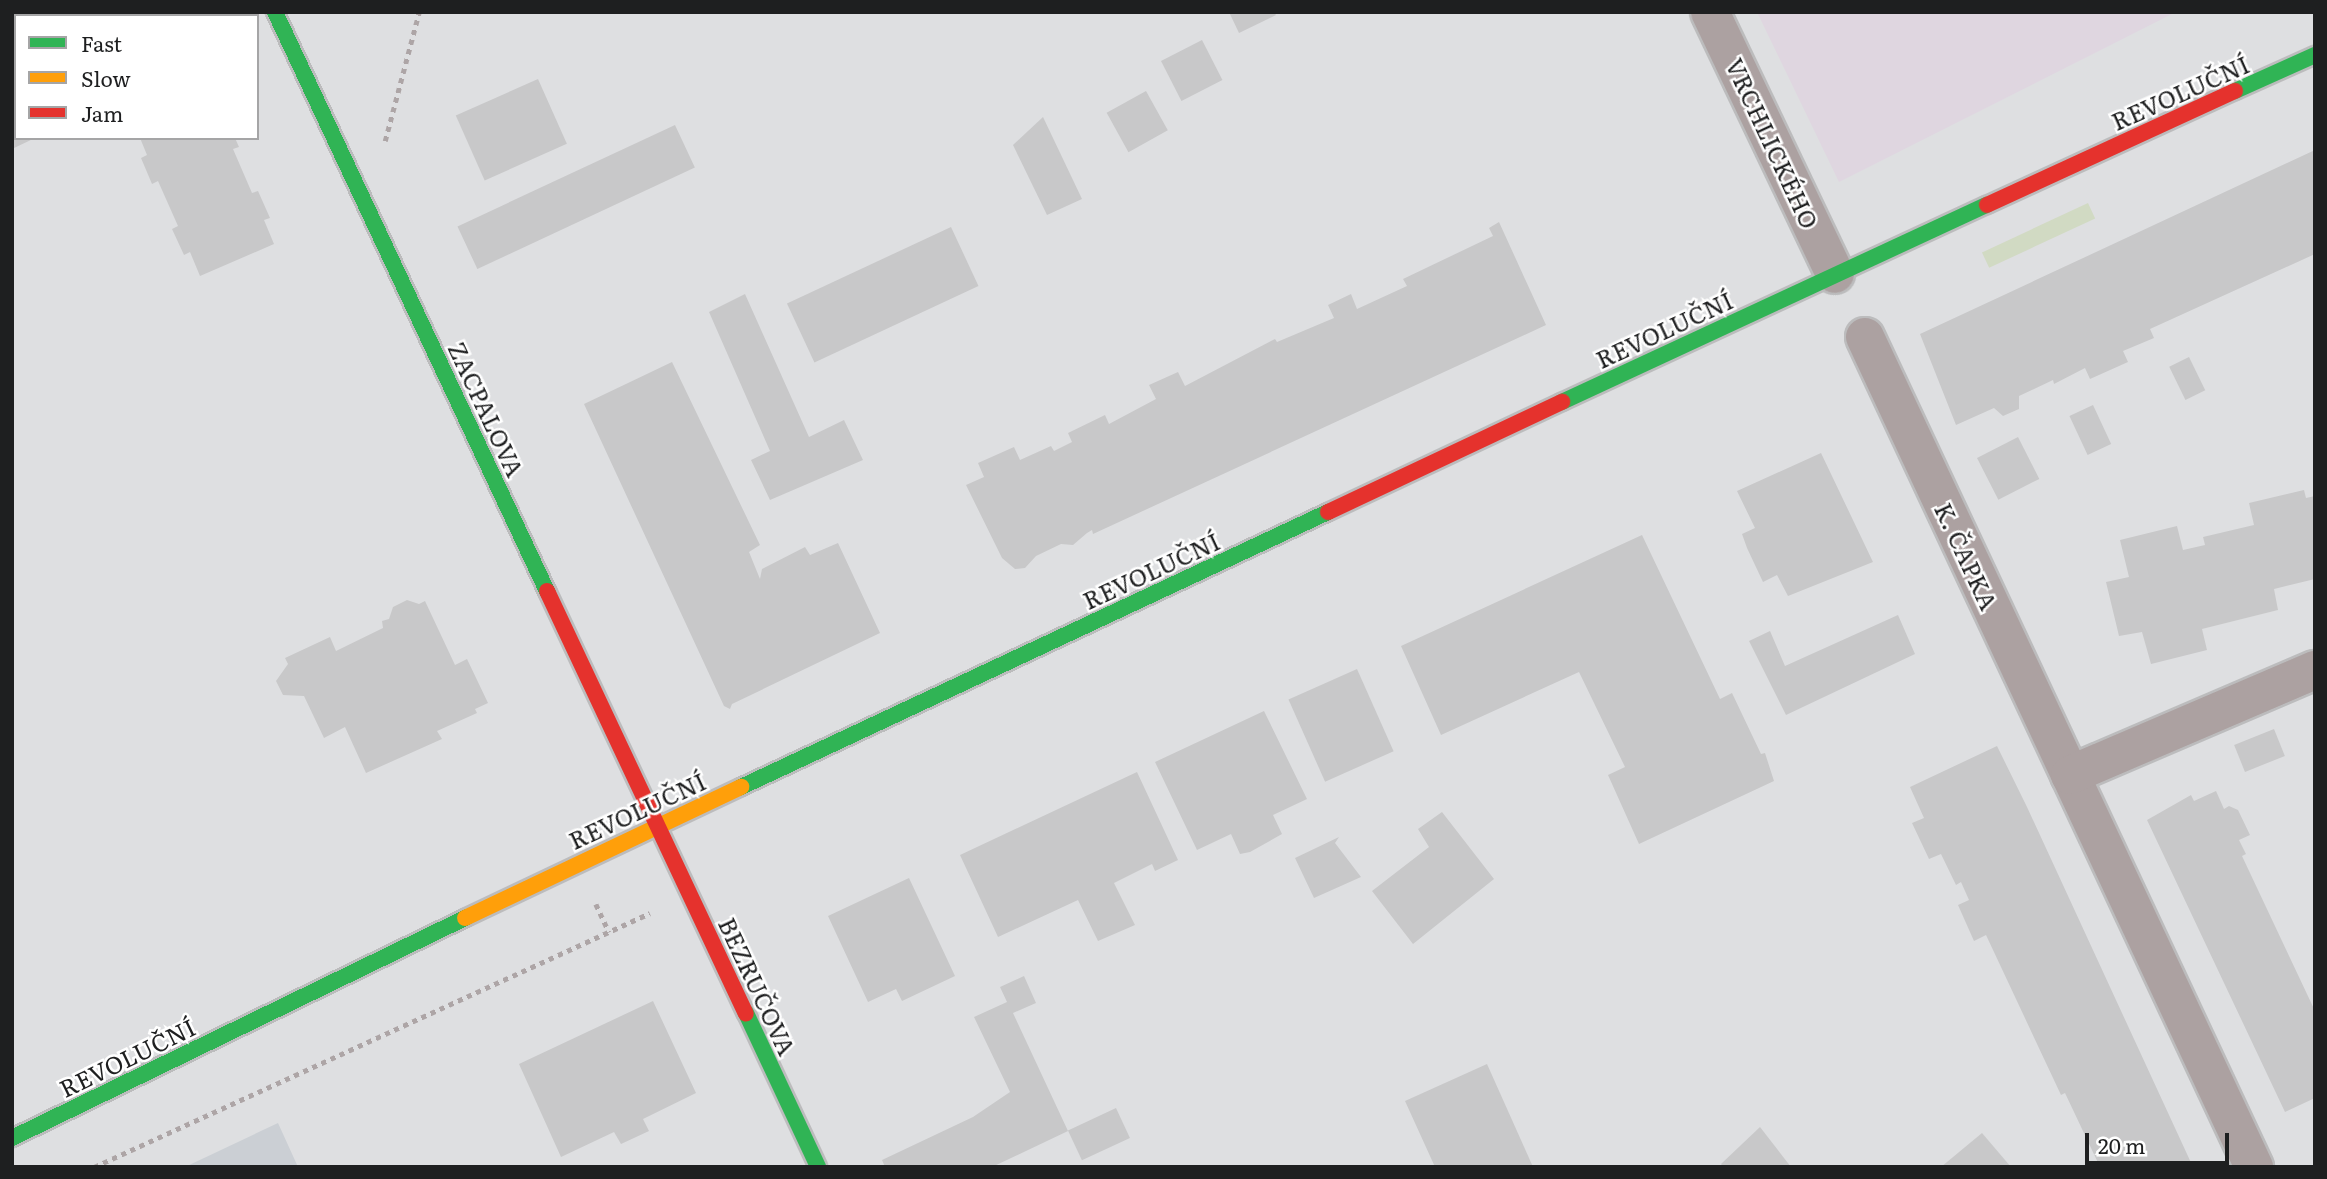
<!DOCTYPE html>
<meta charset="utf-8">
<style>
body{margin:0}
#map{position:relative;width:2327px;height:1179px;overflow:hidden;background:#dedfe1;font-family:Literata,serif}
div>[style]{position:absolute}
.commercial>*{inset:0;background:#dfd6e0}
.built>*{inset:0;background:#cbcfd4}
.green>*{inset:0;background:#d1dac3;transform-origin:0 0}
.building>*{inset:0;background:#c8c8c9;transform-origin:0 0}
.path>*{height:4.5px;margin-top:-2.25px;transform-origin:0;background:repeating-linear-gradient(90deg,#ada5a6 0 5px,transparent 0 10px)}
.roads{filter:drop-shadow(2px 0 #bcbcbd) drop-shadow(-2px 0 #bcbcbd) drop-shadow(0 2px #bcbcbd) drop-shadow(0 -2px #bcbcbd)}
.street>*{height:38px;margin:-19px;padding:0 19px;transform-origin:19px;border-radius:19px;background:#aca1a1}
.fast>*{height:16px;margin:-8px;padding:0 8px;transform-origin:8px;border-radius:8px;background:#30b455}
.slow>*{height:16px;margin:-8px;padding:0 8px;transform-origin:8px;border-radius:8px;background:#ff9f0a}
.jam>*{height:16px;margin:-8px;padding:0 8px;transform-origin:8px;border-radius:8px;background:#e5322d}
span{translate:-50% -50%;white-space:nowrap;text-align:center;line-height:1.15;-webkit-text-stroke:5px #fff;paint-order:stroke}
.street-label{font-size:24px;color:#1e1f20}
.frame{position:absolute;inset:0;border:14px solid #1e1f20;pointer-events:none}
.legend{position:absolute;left:14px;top:14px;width:245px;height:126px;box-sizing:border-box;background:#fff;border:2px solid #a5a5a6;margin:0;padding:9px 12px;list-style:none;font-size:21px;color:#1e1f20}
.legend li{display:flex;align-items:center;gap:14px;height:35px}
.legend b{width:35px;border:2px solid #a5a5a6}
.scale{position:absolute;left:2085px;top:1133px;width:144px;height:32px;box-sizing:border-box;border:4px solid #1e1f20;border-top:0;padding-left:9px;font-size:21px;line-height:24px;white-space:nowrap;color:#1e1f20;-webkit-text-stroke:5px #fff;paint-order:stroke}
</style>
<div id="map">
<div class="commercial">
<div style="clip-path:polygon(1757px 12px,2176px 12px,1839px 182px)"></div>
</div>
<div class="built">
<div style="clip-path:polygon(278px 1123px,298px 1167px,185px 1167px)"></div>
</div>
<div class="green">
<div style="left:2088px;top:203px;width:17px;height:117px;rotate:65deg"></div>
</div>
<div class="building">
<div style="left:59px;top:12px;width:95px;height:4px"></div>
<div style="clip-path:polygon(1229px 12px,1274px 12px,1276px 15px,1239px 33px)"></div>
<div style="left:1202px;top:40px;width:45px;height:46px;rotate:63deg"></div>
<div style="left:538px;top:79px;width:71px;height:90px;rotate:66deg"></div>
<div style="left:1146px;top:91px;width:45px;height:45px;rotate:61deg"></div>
<div style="clip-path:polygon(16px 111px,16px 138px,35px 138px,12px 149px,12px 113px)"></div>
<div style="clip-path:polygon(1043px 117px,1082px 199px,1047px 215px,1013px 145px)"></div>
<div style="left:675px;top:125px;width:47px;height:240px;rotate:65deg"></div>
<div style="clip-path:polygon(140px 138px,235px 138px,239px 147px,233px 149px,252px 193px,258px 191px,270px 218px,264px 220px,274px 244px,200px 276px,190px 252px,184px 255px,172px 229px,178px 226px,158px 181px,152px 184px,141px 158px,147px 155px)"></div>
<div style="clip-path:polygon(2315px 150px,2315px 254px,2150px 329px,2154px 338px,2123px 351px,2128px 362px,2090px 379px,2085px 368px,2054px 384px,2053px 380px,2019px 396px,2019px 409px,2003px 416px,1994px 408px,1956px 425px,1920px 334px)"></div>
<div style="clip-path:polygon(1499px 222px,1546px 325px,1093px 534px,1092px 530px,1087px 533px,1073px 545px,1061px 544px,1036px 556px,1025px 568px,1015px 569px,1002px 558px,966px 485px,984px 477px,978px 463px,1014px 447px,1020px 460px,1051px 446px,1054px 451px,1072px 442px,1068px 433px,1105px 415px,1109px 424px,1156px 399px,1149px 385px,1178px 372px,1185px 386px,1275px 339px,1277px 342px,1334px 318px,1328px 305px,1351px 294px,1357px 309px,1407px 286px,1403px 279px,1493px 236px,1489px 228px)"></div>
<div style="left:951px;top:227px;width:65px;height:181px;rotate:65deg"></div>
<div style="clip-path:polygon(745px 294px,809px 437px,844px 420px,863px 460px,770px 500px,751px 460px,770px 451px,709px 312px)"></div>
<div style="left:2189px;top:357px;width:37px;height:22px;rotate:64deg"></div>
<div style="clip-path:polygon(672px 362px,760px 545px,749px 552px,760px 579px,762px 569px,805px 547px,810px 555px,838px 543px,880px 633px,732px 704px,730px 709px,724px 706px,584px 404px)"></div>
<div style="left:2093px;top:405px;width:43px;height:26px;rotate:65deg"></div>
<div style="left:2018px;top:437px;width:47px;height:46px;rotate:63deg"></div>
<div style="clip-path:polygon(1821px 453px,1873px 562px,1788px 596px,1777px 575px,1763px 582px,1747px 548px,1742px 534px,1755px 528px,1737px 491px)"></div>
<div style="clip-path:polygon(2304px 490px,2306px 498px,2315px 496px,2315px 579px,2274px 589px,2278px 610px,2202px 629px,2207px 650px,2151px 664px,2142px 632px,2119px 636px,2106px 582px,2129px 577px,2120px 540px,2177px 526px,2183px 550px,2205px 545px,2203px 537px,2254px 525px,2249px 503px)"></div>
<div style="clip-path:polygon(1642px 535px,1720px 699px,1732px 693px,1761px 754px,1765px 753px,1774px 781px,1639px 844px,1608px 775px,1625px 767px,1579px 672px,1441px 735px,1401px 646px)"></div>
<div style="clip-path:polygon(407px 600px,419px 604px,425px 601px,455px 665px,467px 659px,488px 703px,475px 709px,477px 713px,437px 731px,442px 739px,366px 773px,345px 727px,324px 738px,304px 696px,283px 695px,276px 681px,288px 664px,285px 658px,330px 637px,336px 651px,383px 628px,382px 621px,389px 619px,393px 607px)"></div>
<div style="clip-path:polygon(1898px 615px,1915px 654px,1786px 715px,1749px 641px,1770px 631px,1785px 666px)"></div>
<div style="left:1357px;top:669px;width:90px;height:75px;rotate:66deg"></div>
<div style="clip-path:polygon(1264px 711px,1307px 799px,1273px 815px,1282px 834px,1250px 852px,1240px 854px,1231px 834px,1197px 850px,1155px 762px)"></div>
<div style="left:2274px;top:729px;width:29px;height:43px;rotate:68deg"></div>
<div style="clip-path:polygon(1997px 746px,2027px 807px,2193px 1167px,2100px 1167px,2065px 1093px,2061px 1095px,1986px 935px,1974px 941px,1958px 905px,1969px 900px,1961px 882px,1956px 885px,1941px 854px,1929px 859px,1912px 823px,1924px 818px,1910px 787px)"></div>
<div style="clip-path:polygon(1137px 772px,1178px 860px,1155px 871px,1152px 864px,1114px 883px,1135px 925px,1098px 941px,1078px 900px,998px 937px,960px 855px)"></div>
<div style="clip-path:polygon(2216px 791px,2224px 809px,2229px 806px,2238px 810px,2250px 835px,2239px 840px,2246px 854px,2242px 856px,2315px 1011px,2315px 1098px,2285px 1112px,2147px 820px,2191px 795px,2194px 801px)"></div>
<div style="clip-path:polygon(1442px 812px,1494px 879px,1413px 944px,1372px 891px,1429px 847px,1418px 829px)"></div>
<div style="clip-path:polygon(1339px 837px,1335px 843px,1361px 877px,1314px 898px,1295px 858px)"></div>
<div style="clip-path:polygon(909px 878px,955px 976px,902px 1001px,896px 989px,868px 1002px,828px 916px)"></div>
<div style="clip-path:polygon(1024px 976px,1036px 1003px,1013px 1013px,1068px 1131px,992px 1167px,885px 1167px,882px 1160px,973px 1117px,1010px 1092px,974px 1017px,1007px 1002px,1000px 987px)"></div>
<div style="clip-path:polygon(653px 1001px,696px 1093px,643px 1119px,649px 1131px,621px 1144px,614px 1132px,561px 1157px,519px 1064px)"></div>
<div style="clip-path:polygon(1487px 1064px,1533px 1167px,1435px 1167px,1405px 1101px)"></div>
<div style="left:1116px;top:1108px;width:33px;height:53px;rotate:65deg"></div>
<div style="clip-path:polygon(1760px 1127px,1791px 1167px,1723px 1167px,1721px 1164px)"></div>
<div style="clip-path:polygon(1982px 1133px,2011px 1167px,1941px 1167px)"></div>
</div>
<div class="path">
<div style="left:385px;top:141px;width:133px;rotate:-75.2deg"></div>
<div style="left:596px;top:904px;width:31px;rotate:65deg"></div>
<div style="left:94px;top:1167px;width:611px;rotate:-24.55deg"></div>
</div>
<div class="roads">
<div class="street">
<div style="left:1710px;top:12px;width:290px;rotate:64.5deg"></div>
<div style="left:1865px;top:337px;width:917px;rotate:64.89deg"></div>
<div style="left:2070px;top:775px;width:267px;rotate:-23.2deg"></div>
</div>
<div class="fast">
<div style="left:275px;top:12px;width:640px;rotate:64.84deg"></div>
<div style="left:2235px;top:91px;width:88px;rotate:-24.2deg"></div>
<div style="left:1562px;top:402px;width:468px;rotate:-24.9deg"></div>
<div style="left:741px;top:787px;width:648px;rotate:-25.1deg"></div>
<div style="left:746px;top:1013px;width:170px;rotate:64.9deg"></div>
<div style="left:12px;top:1138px;width:504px;rotate:-25.9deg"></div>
</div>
<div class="slow">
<div style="left:465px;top:918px;width:306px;rotate:-25.4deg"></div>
</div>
<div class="jam">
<div style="left:1987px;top:205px;width:273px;rotate:-24.7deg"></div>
<div style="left:1328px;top:512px;width:259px;rotate:-25.2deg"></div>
<div style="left:547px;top:591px;width:467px;rotate:64.8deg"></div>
</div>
</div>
<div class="street-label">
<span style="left:2180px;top:92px;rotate:-24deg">REVOLUČNÍ</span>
<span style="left:1773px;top:143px;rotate:65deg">VRCHLICKÉHO</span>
<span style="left:1664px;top:329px;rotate:-25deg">REVOLUČNÍ</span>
<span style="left:487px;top:409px;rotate:65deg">ZACPALOVA</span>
<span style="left:1967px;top:556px;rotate:65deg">K. ČAPKA</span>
<span style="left:1151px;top:570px;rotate:-25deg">REVOLUČNÍ</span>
<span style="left:637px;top:810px;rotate:-25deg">REVOLUČNÍ</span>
<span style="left:758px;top:986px;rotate:65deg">BEZRUČOVA</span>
<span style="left:127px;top:1057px;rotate:-26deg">REVOLUČNÍ</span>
</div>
<div class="frame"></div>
<ul class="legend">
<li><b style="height:9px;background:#30b455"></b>Fast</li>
<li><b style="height:9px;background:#ff9f0a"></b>Slow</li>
<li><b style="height:9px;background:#e5322d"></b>Jam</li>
</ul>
<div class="scale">20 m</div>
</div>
